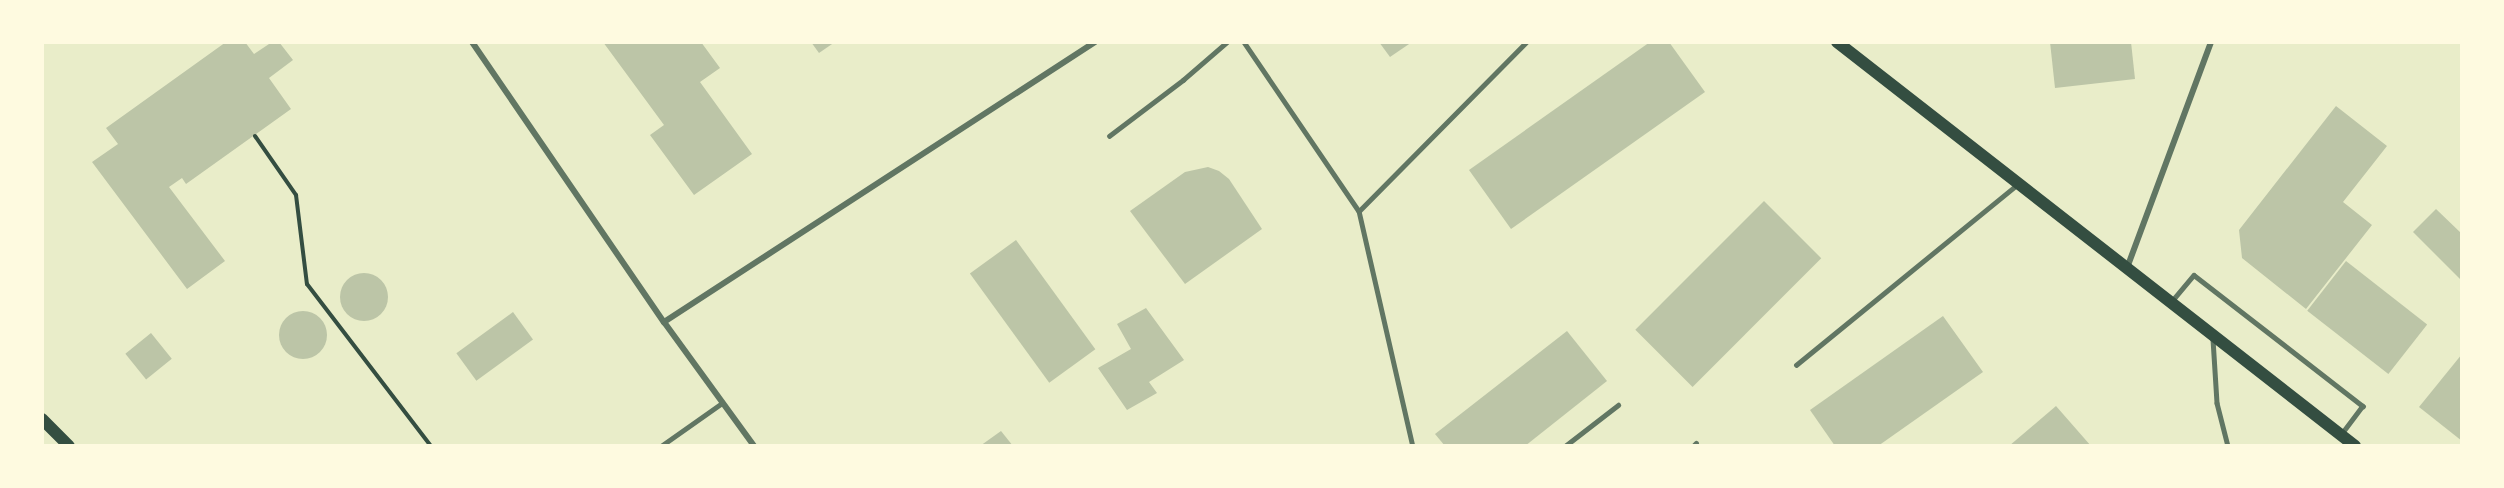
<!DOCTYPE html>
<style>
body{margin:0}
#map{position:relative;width:2504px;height:488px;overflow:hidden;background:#e9edc9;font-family:"PT Sans Narrow",sans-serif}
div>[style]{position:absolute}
.building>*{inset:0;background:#bcc5a7;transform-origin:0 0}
.round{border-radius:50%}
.path>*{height:4px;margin:-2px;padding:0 2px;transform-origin:2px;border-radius:2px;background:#344e41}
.service>*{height:4.5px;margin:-2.25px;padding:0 2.25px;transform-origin:2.25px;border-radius:2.25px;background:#617663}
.minor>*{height:6px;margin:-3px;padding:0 3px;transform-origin:3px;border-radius:3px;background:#617663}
.secondary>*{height:12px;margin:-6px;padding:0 6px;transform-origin:6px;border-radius:6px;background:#344e41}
span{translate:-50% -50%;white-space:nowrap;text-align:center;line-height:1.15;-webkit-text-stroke:6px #fefae0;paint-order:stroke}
.frame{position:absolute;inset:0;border:44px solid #fefae0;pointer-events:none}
</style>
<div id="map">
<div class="building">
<div style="clip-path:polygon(226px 42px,245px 42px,254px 54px,272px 42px,279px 42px,293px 60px,269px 78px,291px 109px,186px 184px,182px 178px,169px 187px,225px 261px,187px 289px,92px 162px,118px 144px,106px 128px)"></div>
<div style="clip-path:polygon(603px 42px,701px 42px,720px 68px,700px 82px,752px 154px,694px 195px,650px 135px,664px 125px)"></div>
<div style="clip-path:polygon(811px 42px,835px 42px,819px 53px)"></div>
<div style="clip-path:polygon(1379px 42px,1412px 42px,1390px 57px)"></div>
<div style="clip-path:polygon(1650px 42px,1669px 42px,1705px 92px,1511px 229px,1469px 170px)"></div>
<div style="clip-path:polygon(2050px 42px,2131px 42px,2135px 79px,2055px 88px)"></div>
<div style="clip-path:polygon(2336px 106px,2387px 146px,2343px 202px,2372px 225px,2306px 309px,2242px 258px,2239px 230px)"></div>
<div style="clip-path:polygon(1208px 167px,1219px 171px,1229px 179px,1262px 229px,1185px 284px,1130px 211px,1185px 172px)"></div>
<div style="left:1764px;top:201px;width:81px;height:182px;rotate:45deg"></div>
<div style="clip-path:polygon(2436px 209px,2462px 234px,2462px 281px,2413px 232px)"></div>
<div style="left:1016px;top:240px;width:135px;height:57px;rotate:54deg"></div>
<div style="left:2346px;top:261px;width:103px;height:63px;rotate:38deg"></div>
<div class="round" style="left:340px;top:273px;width:48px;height:48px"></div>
<div style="clip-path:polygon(1146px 308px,1184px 360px,1149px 382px,1157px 393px,1127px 410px,1098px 368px,1131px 349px,1117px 324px)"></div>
<div class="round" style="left:279px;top:311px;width:48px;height:48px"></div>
<div style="left:513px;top:312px;width:34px;height:70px;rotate:54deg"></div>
<div style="clip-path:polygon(1943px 316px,1983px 372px,1878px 446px,1835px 446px,1810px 410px)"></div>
<div style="clip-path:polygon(1567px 331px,1607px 381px,1525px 446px,1445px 446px,1435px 434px)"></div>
<div style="left:151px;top:333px;width:33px;height:33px;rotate:51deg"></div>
<div style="clip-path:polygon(2462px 354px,2462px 441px,2419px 407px)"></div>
<div style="clip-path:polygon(2056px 406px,2091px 446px,2009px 446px)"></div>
<div style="clip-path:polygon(1001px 431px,1013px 446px,980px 446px)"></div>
</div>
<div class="path">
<div style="left:255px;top:136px;width:72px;rotate:55.2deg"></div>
<div style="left:296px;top:195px;width:90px;rotate:83deg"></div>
<div style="left:307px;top:284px;width:204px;rotate:52.6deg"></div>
</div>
<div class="service">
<div style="left:1244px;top:42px;width:204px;rotate:55.8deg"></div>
<div style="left:1359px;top:211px;width:241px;rotate:77.1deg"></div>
<div style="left:1109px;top:136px;width:93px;rotate:-37.1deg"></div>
<div style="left:1183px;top:80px;width:58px;rotate:-40.8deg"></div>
<div style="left:1359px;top:211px;width:238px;rotate:-45.3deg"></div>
<div style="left:2171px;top:302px;width:35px;rotate:-50deg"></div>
<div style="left:2194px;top:275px;width:214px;rotate:37.8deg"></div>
<div style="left:2363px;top:406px;width:36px;rotate:127deg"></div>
<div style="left:2213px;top:339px;width:64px;rotate:86.4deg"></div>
<div style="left:2217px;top:403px;width:44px;rotate:75.7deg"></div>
<div style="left:1796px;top:365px;width:286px;rotate:-39.2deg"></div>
<div style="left:661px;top:446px;width:75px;rotate:-35.2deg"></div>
<div style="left:1565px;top:446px;width:67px;rotate:-37.7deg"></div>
<div style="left:1693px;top:446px;width:4px;rotate:-45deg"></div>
</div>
<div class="minor">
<div style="left:472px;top:42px;width:340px;rotate:55.6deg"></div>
<div style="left:664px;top:322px;width:153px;rotate:54deg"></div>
<div style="left:2127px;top:268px;width:241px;rotate:-69.6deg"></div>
<div style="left:664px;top:322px;width:514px;rotate:-33.01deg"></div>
</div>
<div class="secondary">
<div style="left:1837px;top:42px;width:657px;rotate:37.95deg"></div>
<div style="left:42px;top:419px;width:38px;rotate:45deg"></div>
</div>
<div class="frame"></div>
</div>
